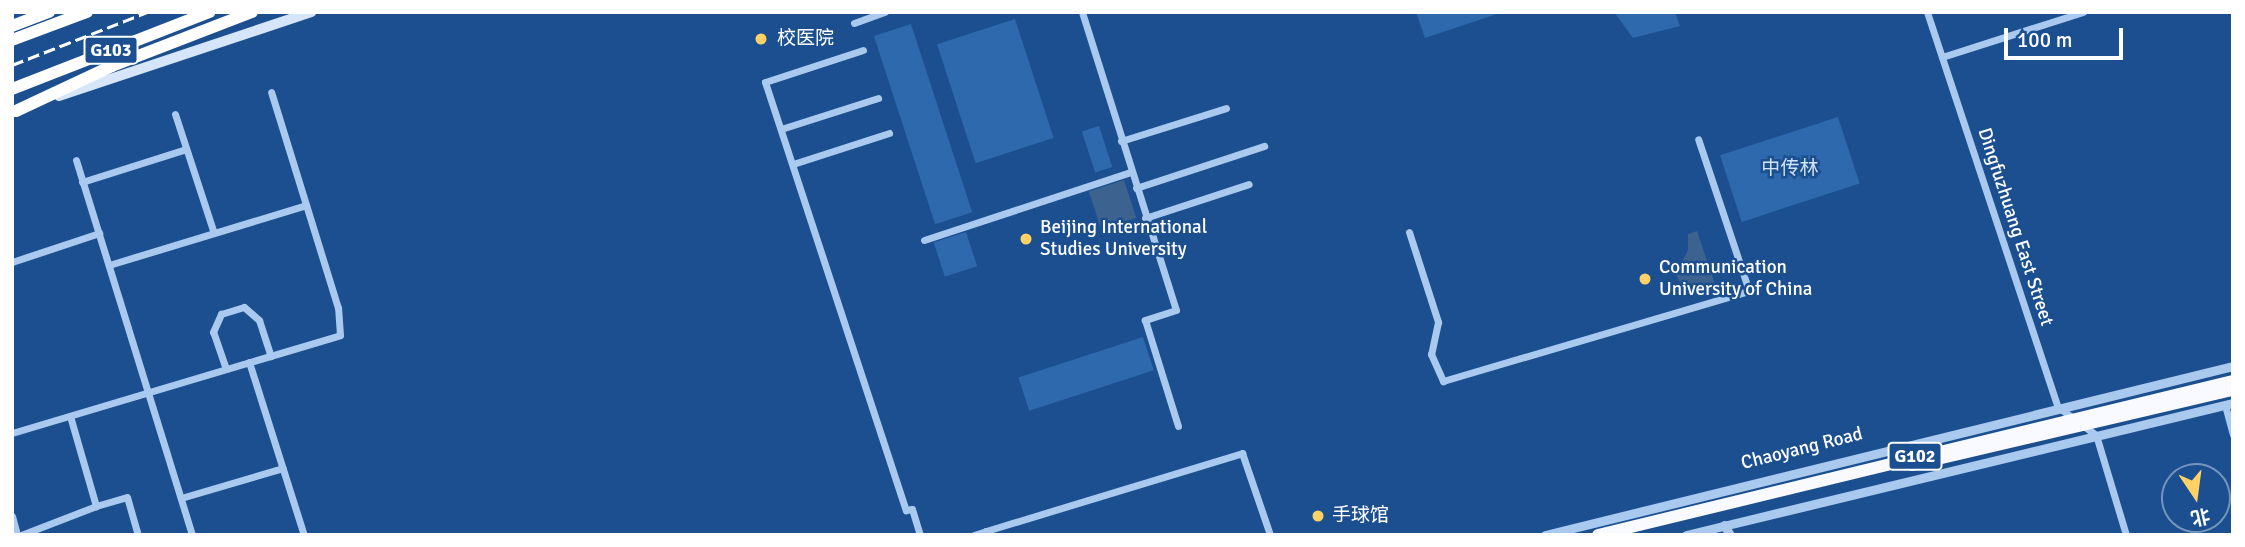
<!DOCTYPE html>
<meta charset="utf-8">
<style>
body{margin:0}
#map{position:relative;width:2245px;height:547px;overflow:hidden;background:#1b4f8f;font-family:Signika,"Noto Sans SC",sans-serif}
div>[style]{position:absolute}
.green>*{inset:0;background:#2e69ad;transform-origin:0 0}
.water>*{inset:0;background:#3c6290;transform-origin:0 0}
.minor>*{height:7px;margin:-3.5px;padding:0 3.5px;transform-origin:3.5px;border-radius:3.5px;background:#a9c9ee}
.tertiary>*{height:9px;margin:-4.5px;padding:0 4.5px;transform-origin:4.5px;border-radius:4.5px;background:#a9c9ee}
.secondary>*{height:10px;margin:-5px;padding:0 5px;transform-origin:5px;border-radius:5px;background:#d6e6fa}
.trunk>*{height:12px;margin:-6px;padding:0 6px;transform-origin:6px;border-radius:6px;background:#f8faff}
.motorway>*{height:12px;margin:-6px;padding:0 6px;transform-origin:6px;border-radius:6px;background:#fff}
.rail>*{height:2.5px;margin-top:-1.25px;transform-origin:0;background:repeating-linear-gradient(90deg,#fff 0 12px,transparent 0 17px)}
.dots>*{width:19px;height:19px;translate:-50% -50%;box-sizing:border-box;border:4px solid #1b4f8f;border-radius:50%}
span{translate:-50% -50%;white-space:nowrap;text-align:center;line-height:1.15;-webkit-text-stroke:5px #1b4f8f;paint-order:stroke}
.shield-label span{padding:2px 5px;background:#1b4f8f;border:2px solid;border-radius:5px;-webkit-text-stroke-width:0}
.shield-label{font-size:18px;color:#fff;font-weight:700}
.poi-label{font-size:19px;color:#fff}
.left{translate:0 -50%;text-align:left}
.park-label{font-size:19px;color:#cfe3fa}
.street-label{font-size:19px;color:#fff}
.frame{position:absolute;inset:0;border:14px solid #fff;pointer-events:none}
.north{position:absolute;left:2161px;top:463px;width:70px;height:70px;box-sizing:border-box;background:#1b4f8f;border:2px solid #7695bc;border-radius:50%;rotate:167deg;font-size:19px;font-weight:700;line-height:28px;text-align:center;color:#fff}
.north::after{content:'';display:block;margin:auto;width:24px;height:32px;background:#ffd166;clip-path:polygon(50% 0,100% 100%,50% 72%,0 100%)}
.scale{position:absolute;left:2004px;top:28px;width:119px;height:32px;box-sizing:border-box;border:4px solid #fff;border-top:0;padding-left:9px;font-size:21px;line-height:24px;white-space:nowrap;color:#fff;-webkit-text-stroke:5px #1b4f8f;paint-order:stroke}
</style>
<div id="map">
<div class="green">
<div style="clip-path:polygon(1416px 12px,1500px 12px,1500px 13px,1425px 38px)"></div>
<div style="clip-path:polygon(1614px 12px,1675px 12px,1680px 26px,1633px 38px)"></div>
<div style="left:1015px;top:19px;width:125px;height:82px;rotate:72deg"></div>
<div style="left:911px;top:24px;width:198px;height:39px;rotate:72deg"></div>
<div style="left:1838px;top:117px;width:70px;height:124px;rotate:72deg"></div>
<div style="left:1099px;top:126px;width:43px;height:18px;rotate:72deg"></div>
<div style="left:966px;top:232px;width:36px;height:34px;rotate:72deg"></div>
<div style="left:1143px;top:337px;width:35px;height:131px;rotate:72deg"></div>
</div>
<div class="water">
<div style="left:1124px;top:180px;width:40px;height:37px;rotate:72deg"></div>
<div style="clip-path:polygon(1697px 231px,1716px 287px,1686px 293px,1676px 275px,1688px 250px,1688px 234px)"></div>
</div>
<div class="minor">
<div style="left:1082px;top:12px;width:312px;rotate:72.5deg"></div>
<div style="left:1176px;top:310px;width:33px;rotate:162deg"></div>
<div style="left:1145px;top:320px;width:111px;rotate:72.7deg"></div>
<div style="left:1927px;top:12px;width:416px;rotate:71.7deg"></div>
<div style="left:2058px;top:407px;width:47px;rotate:36.4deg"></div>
<div style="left:2096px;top:435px;width:104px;rotate:73.3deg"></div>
<div style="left:854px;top:23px;width:33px;rotate:-20deg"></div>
<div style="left:863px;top:50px;width:103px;rotate:161.9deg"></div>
<div style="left:765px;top:82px;width:451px;rotate:71.8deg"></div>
<div style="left:906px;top:510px;width:6px;rotate:-9deg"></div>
<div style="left:912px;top:509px;width:27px;rotate:73deg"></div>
<div style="left:1942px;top:57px;width:148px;rotate:-17.7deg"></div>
<div style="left:175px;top:114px;width:125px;rotate:71.9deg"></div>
<div style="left:781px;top:129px;width:102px;rotate:-17.7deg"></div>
<div style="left:1121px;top:141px;width:110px;rotate:-17.4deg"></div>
<div style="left:76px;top:160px;width:393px;rotate:72.8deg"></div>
<div style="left:793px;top:164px;width:101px;rotate:-17.9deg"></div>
<div style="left:82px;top:182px;width:109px;rotate:-17.6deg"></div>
<div style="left:1136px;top:188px;width:135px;rotate:-18.2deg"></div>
<div style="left:1145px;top:218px;width:109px;rotate:-18.1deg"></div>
<div style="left:1409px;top:232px;width:95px;rotate:72.1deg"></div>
<div style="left:1438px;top:322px;width:33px;rotate:102deg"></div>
<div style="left:1431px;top:354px;width:30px;rotate:66deg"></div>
<div style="left:1443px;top:381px;width:319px;rotate:-16.4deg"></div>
<div style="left:1749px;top:291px;width:160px;rotate:-108.5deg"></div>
<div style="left:924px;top:240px;width:218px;rotate:-18.2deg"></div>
<div style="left:12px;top:262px;width:92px;rotate:-18.4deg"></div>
<div style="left:109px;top:265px;width:206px;rotate:-16.9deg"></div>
<div style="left:249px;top:362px;width:182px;rotate:72.4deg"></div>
<div style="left:226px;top:369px;width:39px;rotate:-109deg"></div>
<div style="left:213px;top:332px;width:20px;rotate:-66deg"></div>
<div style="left:221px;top:314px;width:24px;rotate:-17deg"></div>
<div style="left:244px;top:307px;width:20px;rotate:41deg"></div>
<div style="left:259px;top:320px;width:38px;rotate:72deg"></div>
<div style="left:2225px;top:405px;width:31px;rotate:75deg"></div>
<div style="left:70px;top:416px;width:94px;rotate:73.9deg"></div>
<div style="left:96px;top:506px;width:32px;rotate:-16deg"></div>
<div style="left:127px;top:497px;width:40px;rotate:74deg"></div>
<div style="left:12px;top:433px;width:342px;rotate:-16.6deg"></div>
<div style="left:340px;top:335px;width:27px;rotate:-94deg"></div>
<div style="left:338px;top:308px;width:226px;rotate:-107.2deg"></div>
<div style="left:181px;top:498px;width:106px;rotate:-16.4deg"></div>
<div style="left:12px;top:516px;width:20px;rotate:75deg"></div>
<div style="left:986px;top:531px;width:268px;rotate:-16.9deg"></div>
<div style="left:1242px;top:453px;width:87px;rotate:71.1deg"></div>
<div style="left:21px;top:535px;width:80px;rotate:-21.1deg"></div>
<div style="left:974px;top:535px;width:13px;rotate:-18deg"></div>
<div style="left:986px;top:531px;width:4px;rotate:76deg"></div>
</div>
<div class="tertiary">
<div style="left:1724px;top:525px;width:12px;rotate:59deg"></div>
<div style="left:1545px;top:535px;width:708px;rotate:-13.8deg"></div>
<div style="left:1686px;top:535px;width:563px;rotate:-13.57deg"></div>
</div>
<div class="secondary">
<div style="left:59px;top:96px;width:266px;rotate:-18.4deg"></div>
</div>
<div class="trunk">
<div style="left:1912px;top:465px;width:330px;rotate:-13.2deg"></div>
<div style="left:1598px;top:535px;width:653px;rotate:-13.63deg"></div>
</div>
<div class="motorway">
<div style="left:12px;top:26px;width:40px;rotate:-21deg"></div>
<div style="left:12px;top:40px;width:80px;rotate:-20.5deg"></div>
<div style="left:12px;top:89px;width:212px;rotate:-21.3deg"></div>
<div style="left:16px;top:111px;width:106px;rotate:-25.1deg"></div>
<div style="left:112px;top:66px;width:150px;rotate:-21.1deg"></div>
</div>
<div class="rail">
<div style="left:12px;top:65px;width:145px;rotate:-21.4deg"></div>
</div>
<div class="dots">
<div style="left:761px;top:39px;background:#ffd166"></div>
<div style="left:1026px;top:239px;background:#ffd166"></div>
<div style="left:1645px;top:279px;background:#ffd166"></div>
<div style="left:1318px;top:516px;background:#ffd166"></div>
</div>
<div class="shield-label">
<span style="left:111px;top:50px">G103</span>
<span style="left:1915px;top:456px">G102</span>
</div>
<div class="poi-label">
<span class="left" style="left:777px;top:39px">校医院</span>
<span class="left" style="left:1040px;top:239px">Beijing International<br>Studies University</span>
<span class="left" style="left:1659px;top:279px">Communication<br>University of China</span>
<span class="left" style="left:1332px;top:516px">手球馆</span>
</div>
<div class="park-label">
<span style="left:1790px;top:169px">中传林</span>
</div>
<div class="street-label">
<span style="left:2015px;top:227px;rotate:72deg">Dingfuzhuang East Street</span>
<span style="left:1802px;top:449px;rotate:-14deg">Chaoyang Road</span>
</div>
<div class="frame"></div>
<div class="north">北</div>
<div class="scale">100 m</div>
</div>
